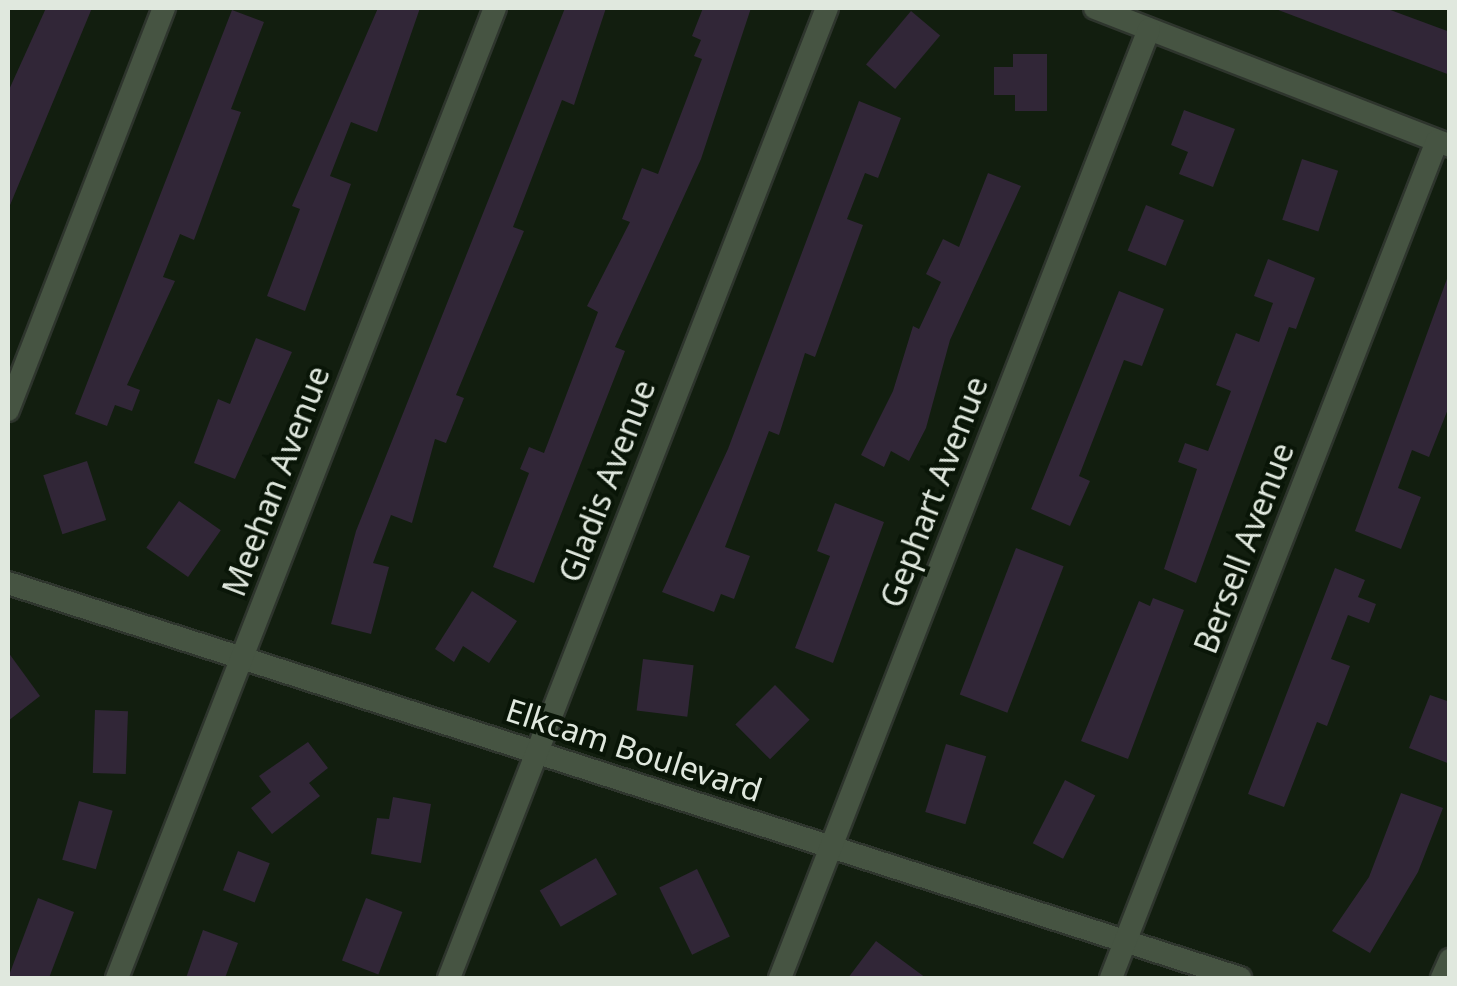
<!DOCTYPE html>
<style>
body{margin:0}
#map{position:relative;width:1457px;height:986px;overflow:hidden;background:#121e0f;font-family:"Noto Sans",sans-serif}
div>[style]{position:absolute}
.building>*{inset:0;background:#312637;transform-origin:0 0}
.roads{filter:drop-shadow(2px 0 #2e352d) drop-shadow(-2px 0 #2e352d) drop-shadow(0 2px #2e352d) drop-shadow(0 -2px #2e352d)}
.street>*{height:22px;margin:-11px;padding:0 11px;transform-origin:11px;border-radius:11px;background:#465442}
span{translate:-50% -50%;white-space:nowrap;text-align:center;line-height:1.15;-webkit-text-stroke:8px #091507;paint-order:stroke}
.street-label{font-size:32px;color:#e0e8de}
.frame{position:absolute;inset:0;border:10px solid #e0e8de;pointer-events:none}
</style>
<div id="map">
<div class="building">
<div style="clip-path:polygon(46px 8px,92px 8px,8px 210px,8px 92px)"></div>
<div style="clip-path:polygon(378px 8px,420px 8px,377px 132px,351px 122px,330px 176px,351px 184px,305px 311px,267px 296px,300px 209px,292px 206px)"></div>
<div style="clip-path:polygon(565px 8px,606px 8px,574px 105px,562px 100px,513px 227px,524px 231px,456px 395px,464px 398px,446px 443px,435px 439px,412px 523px,391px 515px,373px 563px,389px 567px,371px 634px,331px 624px,356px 531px)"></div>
<div style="clip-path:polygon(703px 8px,751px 8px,701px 159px,615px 347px,625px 351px,534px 583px,493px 567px,529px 473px,520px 469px,529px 447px,544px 453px,598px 312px,587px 306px,630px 222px,622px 219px,642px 168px,658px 174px,702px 59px,694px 56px,701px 40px,692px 36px)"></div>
<div style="clip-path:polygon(1273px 8px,1385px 8px,1450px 32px,1450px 75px)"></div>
<div style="clip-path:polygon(232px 10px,264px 22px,231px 109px,241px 112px,194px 240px,180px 234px,163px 277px,175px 281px,127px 385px,140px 390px,132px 411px,115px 405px,107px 426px,75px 414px)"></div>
<div style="left:911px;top:11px;width:38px;height:70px;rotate:40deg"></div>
<div style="clip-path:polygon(1013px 54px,1047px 54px,1047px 111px,1015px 111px,1015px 95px,994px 95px,994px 67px,1013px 67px)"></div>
<div style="clip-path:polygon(859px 101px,901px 118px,878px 178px,865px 173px,847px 219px,863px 225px,815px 357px,805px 353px,779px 435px,769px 431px,725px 547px,750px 556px,734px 599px,721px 594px,714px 612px,662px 592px,728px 449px)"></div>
<div style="clip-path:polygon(1184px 110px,1235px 129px,1213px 187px,1179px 174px,1188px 152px,1171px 145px)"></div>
<div style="left:1302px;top:159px;width:38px;height:64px;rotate:18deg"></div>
<div style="clip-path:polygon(988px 173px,1021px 186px,950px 340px,926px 428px,909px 461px,891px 451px,884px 467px,861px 455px,893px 391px,913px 326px,919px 329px,941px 282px,926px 274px,943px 239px,959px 247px)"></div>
<div style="left:1146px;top:205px;width:41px;height:49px;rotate:22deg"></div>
<div style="clip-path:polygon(1268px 259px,1315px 278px,1296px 329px,1289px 327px,1196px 583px,1164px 569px,1197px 469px,1178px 462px,1185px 443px,1208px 451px,1231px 391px,1216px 385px,1236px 333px,1259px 342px,1273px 303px,1254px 296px)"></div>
<div style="clip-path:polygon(1448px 276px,1450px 404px,1429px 457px,1412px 450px,1398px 488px,1421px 497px,1401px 549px,1355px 531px)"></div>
<div style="clip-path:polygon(1119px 291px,1164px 309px,1142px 366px,1124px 360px,1079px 476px,1090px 481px,1070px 526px,1031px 509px)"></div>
<div style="clip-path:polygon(256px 338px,292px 352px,235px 479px,194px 463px,218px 399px,230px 404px)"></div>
<div style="left:87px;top:461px;width:62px;height:46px;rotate:72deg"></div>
<div style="left:179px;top:501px;width:51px;height:57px;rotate:35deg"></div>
<div style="clip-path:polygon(835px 503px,884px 522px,833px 663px,795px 648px,830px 556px,817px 551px)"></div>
<div style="left:1016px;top:548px;width:51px;height:157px;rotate:21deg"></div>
<div style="clip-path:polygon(1335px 568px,1365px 580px,1358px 597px,1376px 604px,1369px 623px,1348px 615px,1331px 659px,1350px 666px,1327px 726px,1317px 722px,1284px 807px,1248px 794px)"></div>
<div style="clip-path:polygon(472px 591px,517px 621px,489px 663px,463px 646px,454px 662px,435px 649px)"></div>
<div style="clip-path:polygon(1153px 598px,1184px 610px,1128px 759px,1081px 741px,1139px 601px,1150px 606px)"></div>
<div style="clip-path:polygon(8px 652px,40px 696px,8px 721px)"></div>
<div style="left:643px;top:659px;width:51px;height:52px;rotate:7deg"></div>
<div style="left:775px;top:685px;width:49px;height:56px;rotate:45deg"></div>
<div style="clip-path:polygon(1430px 695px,1450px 702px,1450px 764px,1409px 748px)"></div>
<div style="left:95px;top:710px;width:33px;height:63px;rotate:2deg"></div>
<div style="clip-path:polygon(308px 742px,328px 768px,309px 783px,320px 796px,272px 834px,251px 808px,271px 792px,259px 776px)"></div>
<div style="left:946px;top:744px;width:42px;height:71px;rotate:17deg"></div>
<div style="left:1065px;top:780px;width:34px;height:71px;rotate:27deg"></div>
<div style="clip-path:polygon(1401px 793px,1443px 808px,1418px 872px,1370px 953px,1332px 931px,1369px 877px)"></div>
<div style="clip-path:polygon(393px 797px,431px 804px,421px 863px,371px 854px,377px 818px,389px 819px)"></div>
<div style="left:79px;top:801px;width:35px;height:61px;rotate:16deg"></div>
<div style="left:238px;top:851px;width:34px;height:42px;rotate:21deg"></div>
<div style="left:596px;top:858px;width:42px;height:65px;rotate:60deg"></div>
<div style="left:697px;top:869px;width:75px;height:42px;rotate:64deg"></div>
<div style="clip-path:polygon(38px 898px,74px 912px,49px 978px,8px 978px)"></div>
<div style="left:366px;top:898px;width:39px;height:67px;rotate:21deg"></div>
<div style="clip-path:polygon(203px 930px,238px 943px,225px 978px,186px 978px)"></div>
<div style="clip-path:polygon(876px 941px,926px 978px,848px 978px)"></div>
</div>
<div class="roads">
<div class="street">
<div style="left:1095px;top:8px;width:381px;rotate:21.2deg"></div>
<div style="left:8px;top:410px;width:431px;rotate:-68.8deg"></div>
<div style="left:8px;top:583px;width:1294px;rotate:17.78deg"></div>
<div style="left:117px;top:978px;width:1041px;rotate:-68.71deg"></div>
<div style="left:449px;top:978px;width:1041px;rotate:-68.71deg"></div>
<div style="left:780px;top:978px;width:1018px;rotate:-68.75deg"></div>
<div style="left:1111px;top:978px;width:898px;rotate:-68.72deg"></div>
<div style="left:1442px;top:978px;width:20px;rotate:-66deg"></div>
</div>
</div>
<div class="street-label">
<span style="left:276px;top:481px;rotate:-69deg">Meehan Avenue</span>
<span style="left:607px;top:481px;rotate:-69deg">Gladis Avenue</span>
<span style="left:934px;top:492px;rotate:-69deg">Gephart Avenue</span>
<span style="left:1244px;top:548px;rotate:-69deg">Bersell Avenue</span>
<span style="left:634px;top:750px;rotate:18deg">Elkcam Boulevard</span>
</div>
<div class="frame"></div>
</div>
